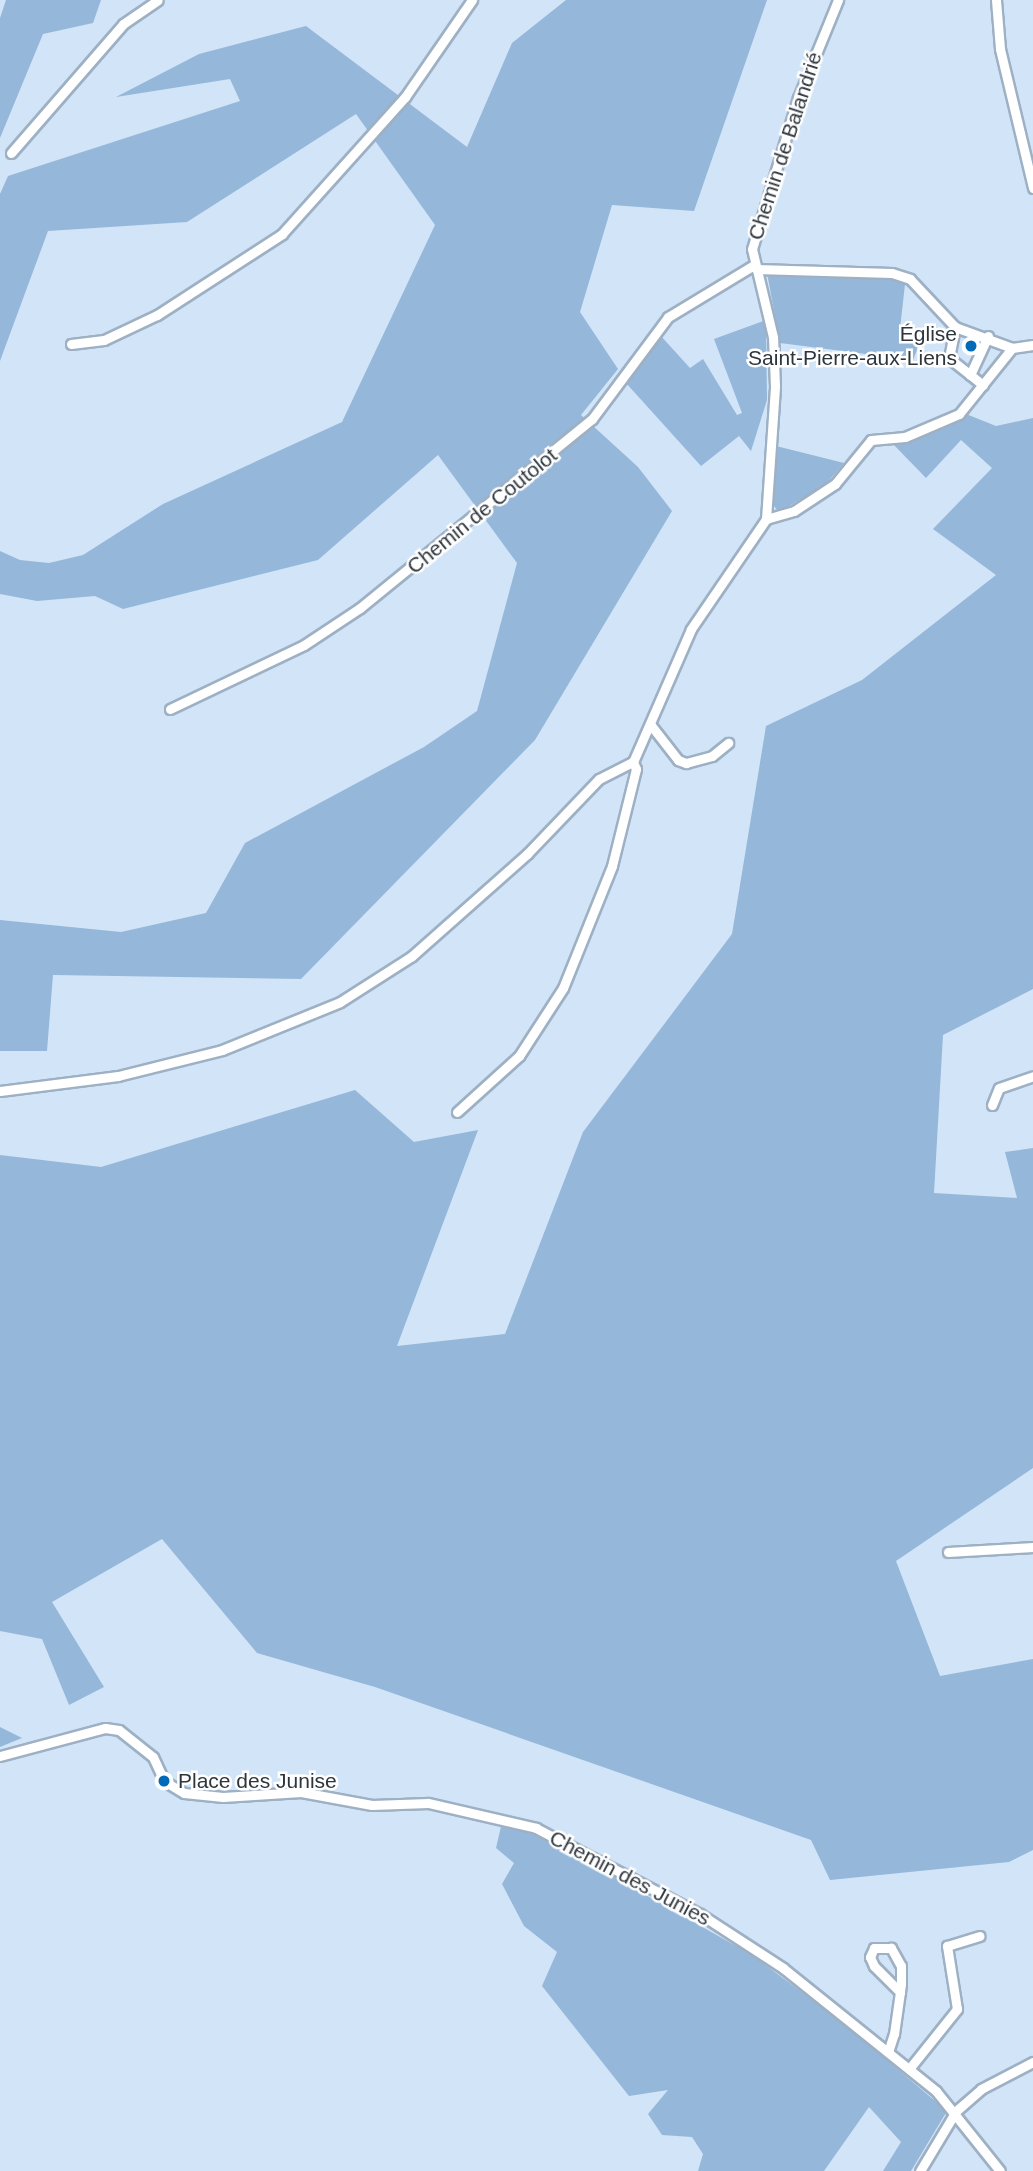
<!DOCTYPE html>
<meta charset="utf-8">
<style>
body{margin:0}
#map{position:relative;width:1033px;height:2171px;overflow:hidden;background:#d1e4f8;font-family:Helvetica,sans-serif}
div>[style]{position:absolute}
.green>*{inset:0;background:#95b7da}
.roads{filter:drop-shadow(2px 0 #9eb0c3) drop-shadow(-2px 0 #9eb0c3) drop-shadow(0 2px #9eb0c3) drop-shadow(0 -2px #9eb0c3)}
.minor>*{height:9px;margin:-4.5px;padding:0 4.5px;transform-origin:4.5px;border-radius:4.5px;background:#fff}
.dots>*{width:19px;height:19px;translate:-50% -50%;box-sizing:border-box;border:4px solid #fff;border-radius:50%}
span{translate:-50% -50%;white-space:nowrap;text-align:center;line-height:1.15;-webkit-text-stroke:5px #fff;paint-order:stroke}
.street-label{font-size:21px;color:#2e363d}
.poi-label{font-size:21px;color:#2e363d}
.right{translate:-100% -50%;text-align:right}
.left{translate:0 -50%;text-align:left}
</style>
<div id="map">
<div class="green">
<div style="clip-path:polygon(6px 0,101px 0,93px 23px,43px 34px,0 138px,0 18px)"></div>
<div style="clip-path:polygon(566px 0,767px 0,694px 211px,612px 205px,580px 312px,618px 369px,581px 415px,638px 467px,672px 511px,535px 740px,301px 979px,53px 975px,47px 1051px,0 1051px,0 920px,121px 932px,206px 913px,245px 843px,424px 747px,477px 711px,517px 563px,438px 455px,318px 560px,123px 609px,95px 596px,37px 601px,0 594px,0 551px,20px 560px,49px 563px,83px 555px,163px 504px,342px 422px,435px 225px,356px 114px,187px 222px,48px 231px,0 361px,0 194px,8px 176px,240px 101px,230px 79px,116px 97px,199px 54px,306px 26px,467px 147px,512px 43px)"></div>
<div style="clip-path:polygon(767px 273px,888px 277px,905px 284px,900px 329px,920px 342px,913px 360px,780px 343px)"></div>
<div style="clip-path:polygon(766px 320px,767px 400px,751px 451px,739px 436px,701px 466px,626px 383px,660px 335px,690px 368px,703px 359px,737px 415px,742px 413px,714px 339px)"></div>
<div style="clip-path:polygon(966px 414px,996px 426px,1033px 418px,1033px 989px,943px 1035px,934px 1193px,1017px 1198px,1005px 1152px,1033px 1148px,1033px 1468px,896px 1561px,940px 1676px,1033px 1659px,1033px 1850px,1009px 1862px,830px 1880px,811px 1840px,375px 1687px,257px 1653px,162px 1539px,52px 1602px,104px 1687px,69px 1705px,42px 1639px,0 1631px,0 1155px,101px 1167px,355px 1090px,414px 1142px,478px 1130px,397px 1346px,505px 1334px,583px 1132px,732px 934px,766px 726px,862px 680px,996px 575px,933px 529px,992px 468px,961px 440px,926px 478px,893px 444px)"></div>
<div style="clip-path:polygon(776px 446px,844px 463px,826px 484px,779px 512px,772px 504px)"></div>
<div style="clip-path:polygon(0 1727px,22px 1738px,0 1747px)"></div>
<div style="clip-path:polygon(502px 1822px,534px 1832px,752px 1955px,838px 2019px,947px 2111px,911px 2171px,883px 2171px,901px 2142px,869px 2107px,824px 2171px,698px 2171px,703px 2154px,692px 2137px,662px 2135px,648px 2114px,668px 2090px,629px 2096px,542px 1986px,557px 1952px,524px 1926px,502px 1884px,514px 1863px,496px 1848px)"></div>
</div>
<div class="roads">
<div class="minor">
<div style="left:996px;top:0;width:49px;rotate:85.3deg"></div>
<div style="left:1000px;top:49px;width:143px;rotate:76.6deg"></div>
<div style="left:11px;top:153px;width:171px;rotate:-49deg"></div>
<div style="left:123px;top:24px;width:42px;rotate:-34.4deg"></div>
<div style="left:756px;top:269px;width:136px;rotate:1.7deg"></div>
<div style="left:892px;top:273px;width:19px;rotate:18deg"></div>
<div style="left:910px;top:279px;width:66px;rotate:46.8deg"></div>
<div style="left:71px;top:344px;width:33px;rotate:-7deg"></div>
<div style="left:104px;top:340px;width:59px;rotate:-25.3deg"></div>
<div style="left:157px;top:315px;width:149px;rotate:-32.9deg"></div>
<div style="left:282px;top:234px;width:184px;rotate:-48.1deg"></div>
<div style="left:405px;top:97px;width:118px;rotate:-55.4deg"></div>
<div style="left:970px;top:375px;width:43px;rotate:-65.2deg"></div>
<div style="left:983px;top:385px;width:43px;rotate:-141.5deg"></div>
<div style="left:949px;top:358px;width:32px;rotate:-79deg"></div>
<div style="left:955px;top:327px;width:61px;rotate:20.2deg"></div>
<div style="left:766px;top:519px;width:29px;rotate:-16deg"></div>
<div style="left:794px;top:511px;width:49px;rotate:-33.4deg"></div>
<div style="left:835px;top:484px;width:57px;rotate:-50.7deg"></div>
<div style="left:871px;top:440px;width:34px;rotate:-5deg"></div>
<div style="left:905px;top:437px;width:59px;rotate:-23.1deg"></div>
<div style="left:959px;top:414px;width:85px;rotate:-51.2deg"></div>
<div style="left:1012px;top:348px;width:21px;rotate:-8deg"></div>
<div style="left:170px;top:709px;width:148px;rotate:-25.5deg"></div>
<div style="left:304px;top:645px;width:67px;rotate:-33.5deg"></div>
<div style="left:360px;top:608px;width:299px;rotate:-39.2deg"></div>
<div style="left:592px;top:419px;width:127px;rotate:-53.3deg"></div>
<div style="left:668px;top:317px;width:100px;rotate:-31.2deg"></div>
<div style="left:650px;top:724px;width:46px;rotate:52.1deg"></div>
<div style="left:678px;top:760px;width:9px;rotate:21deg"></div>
<div style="left:686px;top:763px;width:27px;rotate:-15deg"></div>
<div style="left:712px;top:756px;width:21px;rotate:-39deg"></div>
<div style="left:633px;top:762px;width:145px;rotate:-66.4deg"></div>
<div style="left:691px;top:629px;width:133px;rotate:-55.7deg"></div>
<div style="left:766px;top:519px;width:133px;rotate:-86.1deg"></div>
<div style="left:775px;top:386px;width:49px;rotate:-92.3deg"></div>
<div style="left:773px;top:337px;width:90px;rotate:-103.4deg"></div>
<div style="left:752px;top:249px;width:158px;rotate:-73.1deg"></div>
<div style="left:798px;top:98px;width:106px;rotate:-67.8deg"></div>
<div style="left:0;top:1091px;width:119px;rotate:-7.2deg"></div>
<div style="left:118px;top:1076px;width:107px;rotate:-14deg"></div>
<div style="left:222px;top:1050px;width:127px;rotate:-22.1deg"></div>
<div style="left:340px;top:1002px;width:85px;rotate:-32.6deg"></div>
<div style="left:412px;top:956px;width:154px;rotate:-41.6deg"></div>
<div style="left:527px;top:854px;width:104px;rotate:-46.2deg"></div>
<div style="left:599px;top:779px;width:38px;rotate:-27deg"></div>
<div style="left:992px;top:1105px;width:18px;rotate:-68deg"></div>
<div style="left:999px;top:1088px;width:36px;rotate:-19deg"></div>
<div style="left:457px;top:1112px;width:84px;rotate:-42.1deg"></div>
<div style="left:519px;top:1056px;width:81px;rotate:-57.1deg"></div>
<div style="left:563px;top:988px;width:131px;rotate:-68.1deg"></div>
<div style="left:612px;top:866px;width:100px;rotate:-76.1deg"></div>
<div style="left:636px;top:769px;width:8px;rotate:-113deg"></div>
<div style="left:948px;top:1552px;width:85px;rotate:-3.4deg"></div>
<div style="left:0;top:1756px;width:109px;rotate:-14.9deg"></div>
<div style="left:105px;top:1728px;width:14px;rotate:8deg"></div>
<div style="left:119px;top:1730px;width:43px;rotate:38.5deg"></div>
<div style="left:153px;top:1757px;width:26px;rotate:65deg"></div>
<div style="left:164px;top:1781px;width:23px;rotate:31deg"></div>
<div style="left:184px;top:1793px;width:39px;rotate:6deg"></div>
<div style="left:223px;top:1797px;width:78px;rotate:-3.7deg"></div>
<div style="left:301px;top:1792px;width:72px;rotate:10.4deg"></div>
<div style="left:372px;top:1805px;width:56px;rotate:-2deg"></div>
<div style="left:428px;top:1803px;width:111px;rotate:13deg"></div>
<div style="left:536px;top:1828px;width:185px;rotate:27.7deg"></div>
<div style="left:700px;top:1914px;width:99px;rotate:33deg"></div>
<div style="left:783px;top:1968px;width:196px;rotate:38.8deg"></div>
<div style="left:936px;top:2091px;width:102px;rotate:51.3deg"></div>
<div style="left:888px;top:2052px;width:19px;rotate:-72deg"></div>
<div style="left:894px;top:2034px;width:42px;rotate:-81.9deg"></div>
<div style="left:900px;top:1992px;width:8px;rotate:-83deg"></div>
<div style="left:901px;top:1984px;width:18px;rotate:-90deg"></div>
<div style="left:901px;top:1966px;width:21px;rotate:-119deg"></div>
<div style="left:891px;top:1948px;width:17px;rotate:180deg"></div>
<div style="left:874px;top:1948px;width:10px;rotate:114deg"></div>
<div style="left:870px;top:1957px;width:10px;rotate:66deg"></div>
<div style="left:874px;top:1966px;width:37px;rotate:45deg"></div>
<div style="left:909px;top:2069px;width:77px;rotate:-51.3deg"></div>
<div style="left:957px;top:2009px;width:64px;rotate:-99deg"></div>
<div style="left:947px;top:1946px;width:34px;rotate:-17deg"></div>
<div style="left:920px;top:2171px;width:70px;rotate:-59deg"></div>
<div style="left:956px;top:2111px;width:33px;rotate:-41deg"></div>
<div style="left:981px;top:2089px;width:59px;rotate:-27.4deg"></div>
</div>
</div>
<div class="dots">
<div style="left:971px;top:346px;background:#006ab6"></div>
<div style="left:164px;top:1781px;background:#006ab6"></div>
</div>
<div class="street-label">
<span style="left:785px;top:146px;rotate:-72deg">Chemin de Balandrié</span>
<span style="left:482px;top:511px;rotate:-39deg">Chemin de Coutolot</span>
<span style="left:630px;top:1878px;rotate:28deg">Chemin des Junies</span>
</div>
<div class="poi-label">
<span class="right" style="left:957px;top:346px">Église<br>Saint-Pierre-aux-Liens</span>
<span class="left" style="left:178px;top:1781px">Place des Junise</span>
</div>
</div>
